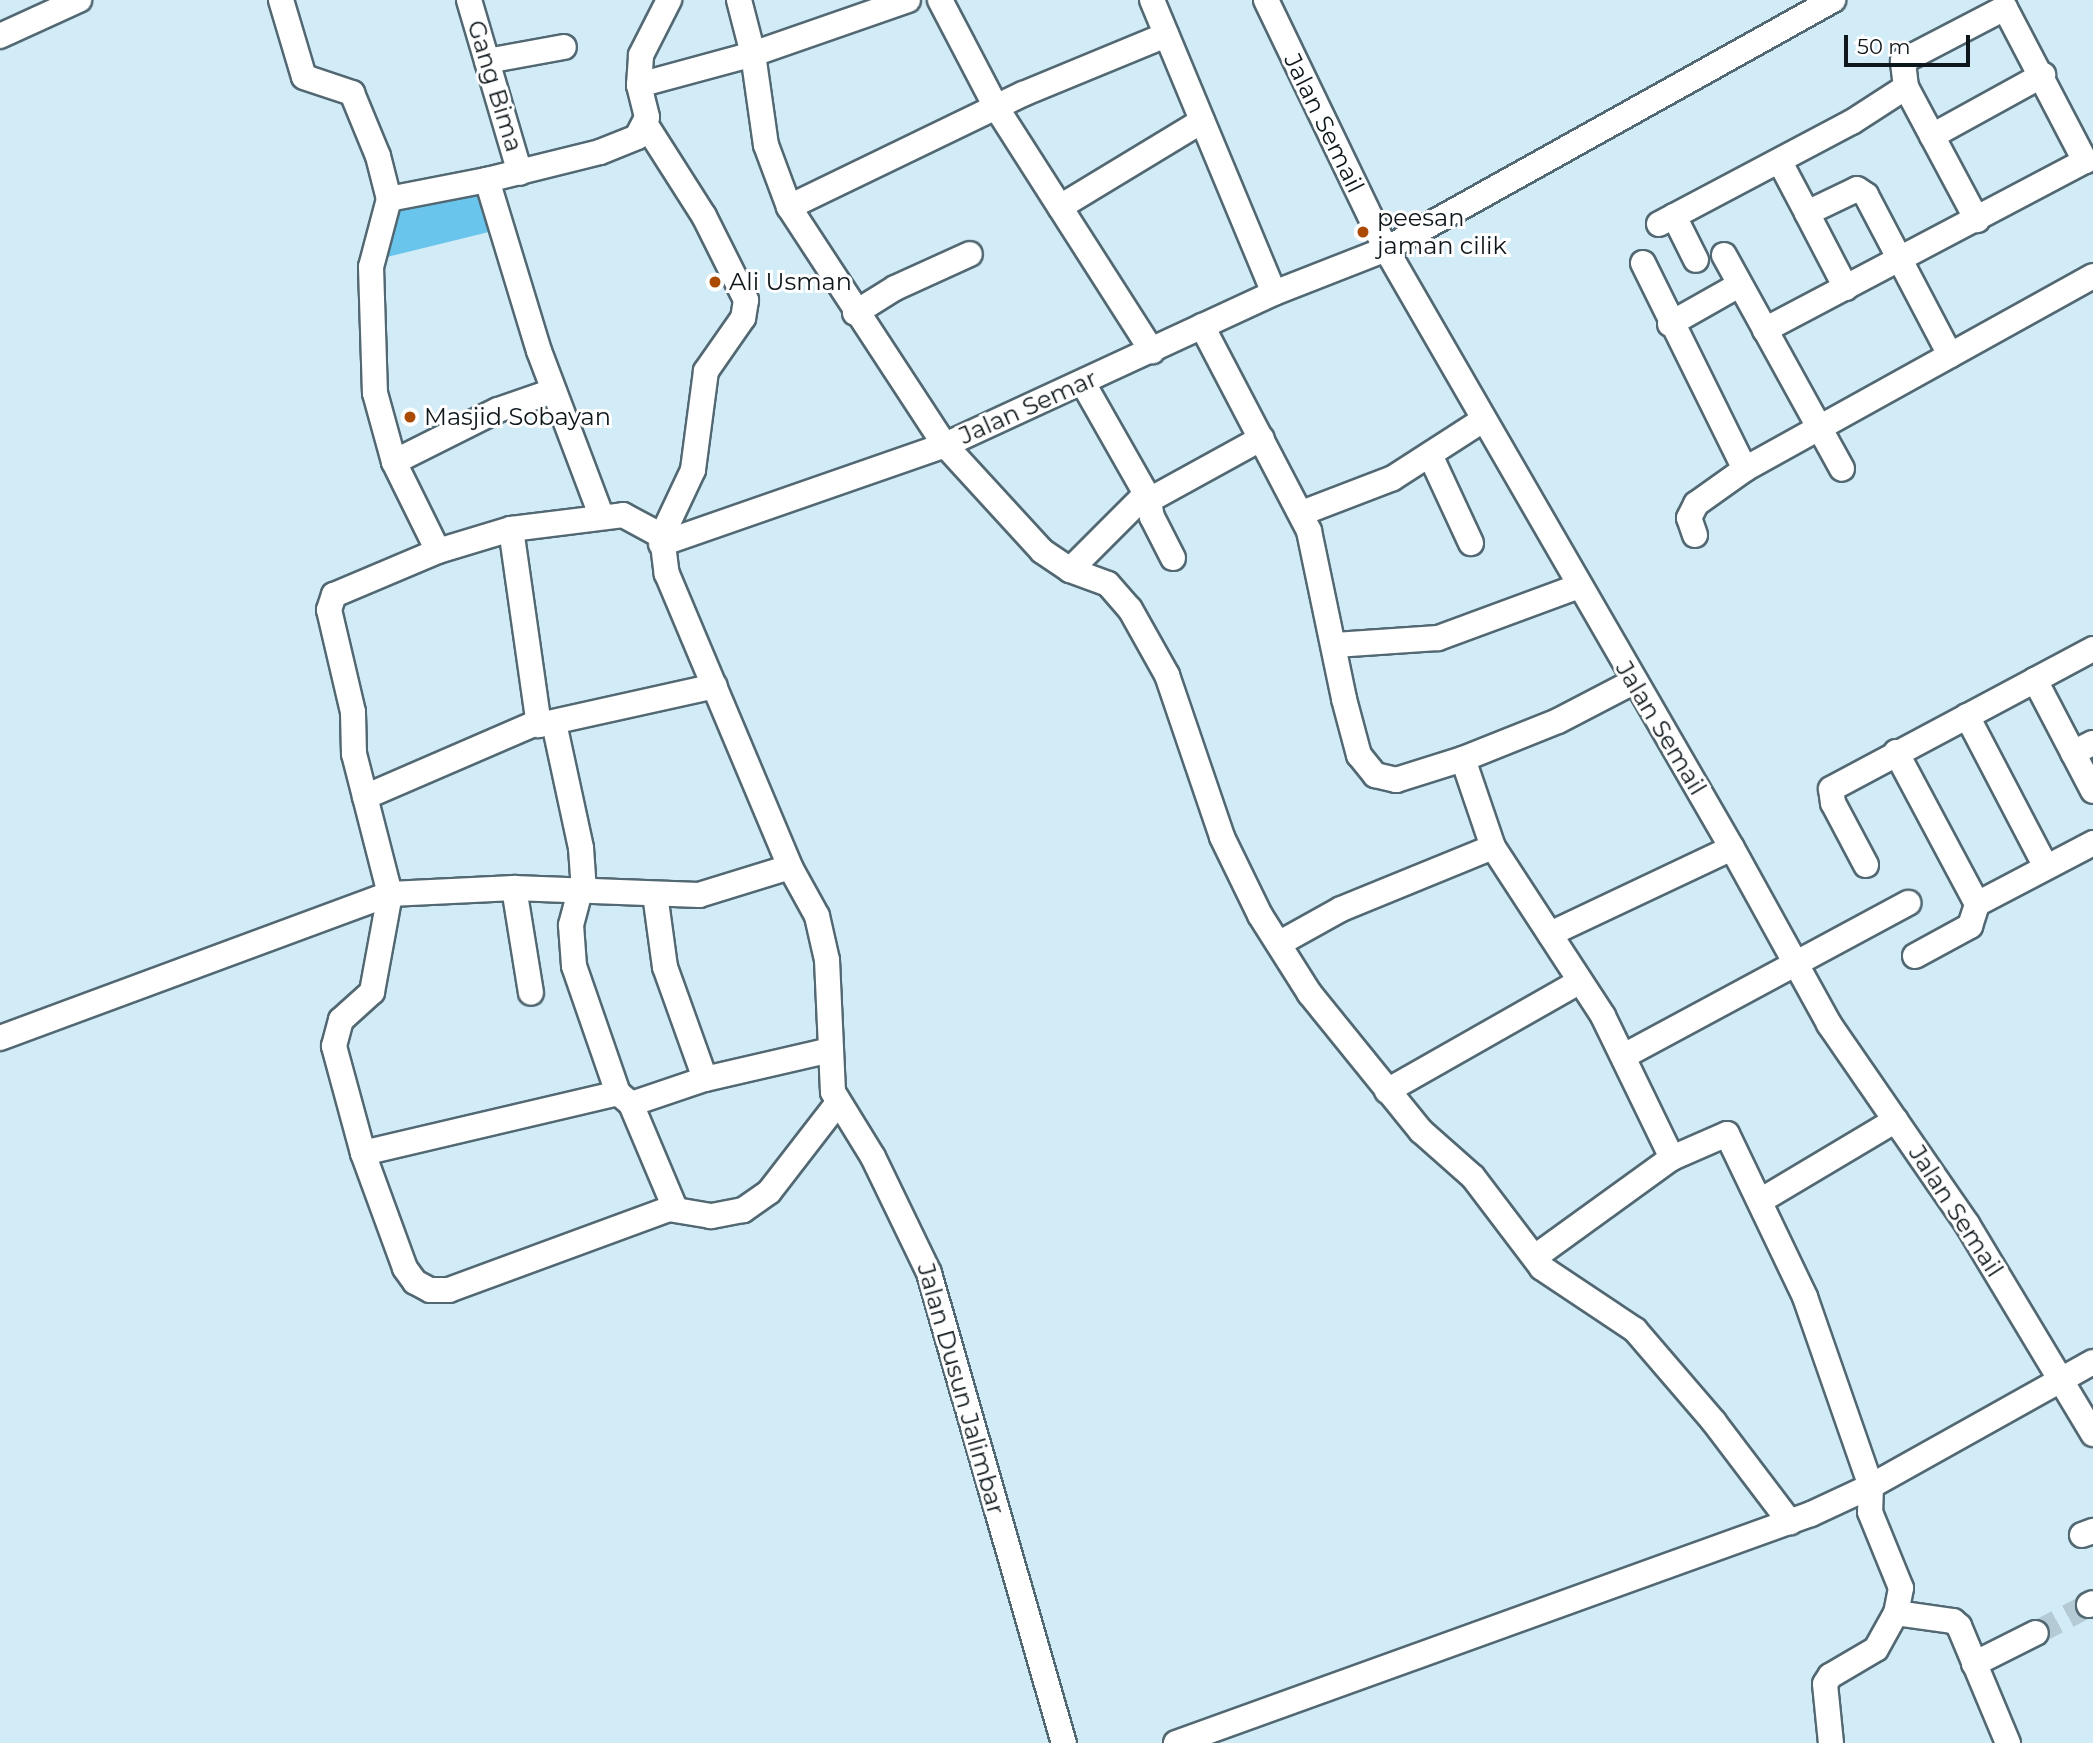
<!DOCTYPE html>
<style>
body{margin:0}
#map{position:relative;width:2093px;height:1743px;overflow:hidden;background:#d1ebf7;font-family:Montserrat,sans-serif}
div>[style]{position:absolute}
.green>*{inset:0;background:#69c5eb}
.minor-tunnel>*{height:24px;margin-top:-12px;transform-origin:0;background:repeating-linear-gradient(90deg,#b4cbd6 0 24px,transparent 0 36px)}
.roads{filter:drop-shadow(2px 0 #526872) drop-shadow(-2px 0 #526872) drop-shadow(0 2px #526872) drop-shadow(0 -2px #526872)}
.minor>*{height:24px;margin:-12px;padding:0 12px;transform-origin:12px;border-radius:12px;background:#fff}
.dots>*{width:19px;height:19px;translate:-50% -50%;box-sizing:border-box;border:4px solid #fff;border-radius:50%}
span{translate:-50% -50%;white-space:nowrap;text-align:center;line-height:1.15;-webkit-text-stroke:6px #fff;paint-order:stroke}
.street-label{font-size:24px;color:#0e171b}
.poi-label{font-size:24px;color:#0e171b}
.left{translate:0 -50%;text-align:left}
.scale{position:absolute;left:1844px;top:35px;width:126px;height:32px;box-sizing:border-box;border:4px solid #0e171b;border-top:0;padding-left:9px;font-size:21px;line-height:24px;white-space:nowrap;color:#0e171b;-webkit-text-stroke:5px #fff;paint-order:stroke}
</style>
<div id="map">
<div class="green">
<div style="clip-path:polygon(485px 184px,501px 229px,387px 257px,397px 202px)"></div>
</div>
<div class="minor-tunnel">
<div style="left:2036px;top:1633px;width:60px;rotate:-27.8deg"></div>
</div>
<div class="roads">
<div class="minor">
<div style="left:281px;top:0;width:80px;rotate:73.4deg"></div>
<div style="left:304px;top:77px;width:51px;rotate:18.4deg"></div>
<div style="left:352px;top:93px;width:68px;rotate:67.6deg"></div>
<div style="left:378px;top:156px;width:44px;rotate:75.7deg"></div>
<div style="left:389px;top:199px;width:70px;rotate:104.8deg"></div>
<div style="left:371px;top:267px;width:126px;rotate:88.2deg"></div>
<div style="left:375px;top:393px;width:72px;rotate:74.6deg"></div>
<div style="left:394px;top:462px;width:99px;rotate:63.7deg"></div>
<div style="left:469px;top:0;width:180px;rotate:73.6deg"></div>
<div style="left:739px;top:0;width:56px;rotate:75.5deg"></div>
<div style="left:753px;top:54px;width:92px;rotate:81.9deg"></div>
<div style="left:766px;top:145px;width:66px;rotate:69.6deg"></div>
<div style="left:789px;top:207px;width:285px;rotate:56.8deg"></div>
<div style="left:945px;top:445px;width:144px;rotate:47.5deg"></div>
<div style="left:1042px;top:551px;width:34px;rotate:34deg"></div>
<div style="left:1070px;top:570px;width:40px;rotate:20.2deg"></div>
<div style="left:1108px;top:584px;width:33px;rotate:49deg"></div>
<div style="left:1130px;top:609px;width:76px;rotate:60.7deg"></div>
<div style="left:1167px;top:675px;width:171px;rotate:71.2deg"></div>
<div style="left:1222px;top:837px;width:87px;rotate:64deg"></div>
<div style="left:1260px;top:915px;width:93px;rotate:57.7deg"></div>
<div style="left:1310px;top:994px;width:176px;rotate:51deg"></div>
<div style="left:1421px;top:1131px;width:69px;rotate:41.5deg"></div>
<div style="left:1473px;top:1177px;width:114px;rotate:52.8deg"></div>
<div style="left:1542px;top:1268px;width:112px;rotate:33.7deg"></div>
<div style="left:1635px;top:1330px;width:121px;rotate:49.3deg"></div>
<div style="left:1714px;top:1422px;width:126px;rotate:52.8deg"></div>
<div style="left:940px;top:0;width:121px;rotate:62.4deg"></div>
<div style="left:996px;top:107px;width:290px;rotate:57.4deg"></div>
<div style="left:1152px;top:0;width:317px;rotate:67.4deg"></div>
<div style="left:1266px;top:0;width:276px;rotate:64.3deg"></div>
<div style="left:1386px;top:249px;width:692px;rotate:59.99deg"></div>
<div style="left:1732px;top:848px;width:201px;rotate:61.1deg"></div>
<div style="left:1829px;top:1024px;width:243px;rotate:55.4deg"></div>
<div style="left:1967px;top:1224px;width:245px;rotate:59deg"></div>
<div style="left:0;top:36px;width:87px;rotate:-24.5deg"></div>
<div style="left:487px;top:61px;width:78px;rotate:-10.3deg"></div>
<div style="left:639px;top:85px;width:118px;rotate:-15.2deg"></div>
<div style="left:753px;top:54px;width:164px;rotate:-19.2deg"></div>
<div style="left:1906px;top:87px;width:151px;rotate:61.9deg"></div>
<div style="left:646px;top:125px;width:108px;rotate:57.5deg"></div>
<div style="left:704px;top:216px;width:94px;rotate:63.4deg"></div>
<div style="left:746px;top:300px;width:18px;rotate:99deg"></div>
<div style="left:743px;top:318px;width:65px;rotate:124.9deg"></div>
<div style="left:706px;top:371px;width:100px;rotate:97.5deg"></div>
<div style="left:693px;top:470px;width:73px;rotate:115.2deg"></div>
<div style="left:1932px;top:136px;width:127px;rotate:-28.8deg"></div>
<div style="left:1780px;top:162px;width:58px;rotate:62.1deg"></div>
<div style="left:389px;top:199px;width:100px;rotate:-11deg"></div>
<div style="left:789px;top:207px;width:260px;rotate:-25.8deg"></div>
<div style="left:1023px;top:94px;width:155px;rotate:-22.4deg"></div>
<div style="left:1060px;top:207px;width:166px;rotate:-31.2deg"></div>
<div style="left:1674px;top:216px;width:49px;rotate:63.4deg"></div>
<div style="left:1659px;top:224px;width:218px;rotate:-27.9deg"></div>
<div style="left:1852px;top:122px;width:64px;rotate:-32.9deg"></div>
<div style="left:1906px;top:87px;width:26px;rotate:-97deg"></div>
<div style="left:1903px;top:61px;width:115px;rotate:-27.5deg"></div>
<div style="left:2005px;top:8px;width:173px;rotate:62.4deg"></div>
<div style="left:2085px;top:161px;width:362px;rotate:152.2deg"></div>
<div style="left:1724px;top:255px;width:244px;rotate:61.1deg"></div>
<div style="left:1643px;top:263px;width:230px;rotate:63.7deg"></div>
<div style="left:1846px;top:288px;width:85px;rotate:-117.5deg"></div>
<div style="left:1807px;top:213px;width:55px;rotate:-25.6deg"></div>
<div style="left:1857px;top:189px;width:11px;rotate:34deg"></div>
<div style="left:1866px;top:195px;width:181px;rotate:62.3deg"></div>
<div style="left:855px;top:313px;width:47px;rotate:-32deg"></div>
<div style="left:895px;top:288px;width:82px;rotate:-24.4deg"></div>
<div style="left:1670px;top:324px;width:79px;rotate:-29.5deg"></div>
<div style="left:1202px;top:326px;width:231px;rotate:62.4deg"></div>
<div style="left:1309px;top:531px;width:172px;rotate:78.2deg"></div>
<div style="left:1344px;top:699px;width:58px;rotate:75deg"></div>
<div style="left:1359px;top:755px;width:26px;rotate:51deg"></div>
<div style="left:1375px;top:775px;width:22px;rotate:13deg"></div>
<div style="left:1396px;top:780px;width:70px;rotate:-17.4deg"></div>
<div style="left:1463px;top:759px;width:102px;rotate:-21.8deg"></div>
<div style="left:1558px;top:721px;width:85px;rotate:-27.5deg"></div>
<div style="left:1083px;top:383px;width:128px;rotate:60.4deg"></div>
<div style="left:1146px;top:494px;width:8px;rotate:30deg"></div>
<div style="left:1153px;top:498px;width:124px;rotate:-28.8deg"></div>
<div style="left:1431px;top:457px;width:95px;rotate:65.1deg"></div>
<div style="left:394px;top:462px;width:116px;rotate:-26.6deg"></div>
<div style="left:498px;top:410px;width:58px;rotate:-19.1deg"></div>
<div style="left:1148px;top:497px;width:20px;rotate:79deg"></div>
<div style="left:1152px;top:517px;width:46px;rotate:62.9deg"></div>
<div style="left:1302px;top:513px;width:97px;rotate:-21deg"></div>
<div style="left:1393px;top:478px;width:107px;rotate:-32.8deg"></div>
<div style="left:601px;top:515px;width:175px;rotate:-110.7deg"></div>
<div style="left:539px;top:351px;width:179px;rotate:-106.9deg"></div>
<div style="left:487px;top:180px;width:116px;rotate:-13.9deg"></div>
<div style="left:600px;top:152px;width:40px;rotate:-22deg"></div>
<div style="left:637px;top:137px;width:22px;rotate:-63deg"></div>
<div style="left:647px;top:117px;width:33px;rotate:-104deg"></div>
<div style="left:639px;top:85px;width:30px;rotate:-86deg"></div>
<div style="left:641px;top:55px;width:62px;rotate:-63deg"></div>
<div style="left:511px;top:529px;width:198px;rotate:81.9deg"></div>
<div style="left:539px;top:725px;width:180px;rotate:-12.5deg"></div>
<div style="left:1695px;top:535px;width:18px;rotate:-109deg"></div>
<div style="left:1689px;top:518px;width:16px;rotate:-63deg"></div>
<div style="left:1696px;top:504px;width:60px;rotate:-35.5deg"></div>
<div style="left:1745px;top:469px;width:398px;rotate:-29deg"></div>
<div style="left:661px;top:544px;width:301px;rotate:-19.2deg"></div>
<div style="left:945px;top:445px;width:362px;rotate:-24.8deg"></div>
<div style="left:1274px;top:293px;width:120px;rotate:-21.4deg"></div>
<div style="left:1386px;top:249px;width:512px;rotate:-29.12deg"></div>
<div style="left:1070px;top:570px;width:107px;rotate:-45deg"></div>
<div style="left:1335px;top:645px;width:103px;rotate:-3.9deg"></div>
<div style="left:1438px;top:638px;width:150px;rotate:-20.2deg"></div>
<div style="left:2093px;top:649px;width:66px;rotate:151.9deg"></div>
<div style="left:2035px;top:680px;width:125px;rotate:62.4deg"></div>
<div style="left:1967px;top:716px;width:170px;rotate:62.4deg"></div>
<div style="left:554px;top:723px;width:128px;rotate:77.8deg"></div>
<div style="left:581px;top:848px;width:32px;rotate:86deg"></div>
<div style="left:583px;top:880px;width:47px;rotate:104.9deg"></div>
<div style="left:571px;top:925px;width:41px;rotate:85.8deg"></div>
<div style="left:574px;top:966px;width:134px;rotate:70.9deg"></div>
<div style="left:618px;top:1093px;width:17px;rotate:40deg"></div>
<div style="left:631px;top:1104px;width:113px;rotate:67.1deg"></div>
<div style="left:1896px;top:752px;width:172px;rotate:61.9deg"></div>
<div style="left:1977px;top:904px;width:131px;rotate:-27.7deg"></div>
<div style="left:2073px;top:753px;width:22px;rotate:-27deg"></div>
<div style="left:1463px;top:759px;width:93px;rotate:71.2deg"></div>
<div style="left:1493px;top:847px;width:202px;rotate:56.9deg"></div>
<div style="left:1603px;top:1016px;width:158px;rotate:64.1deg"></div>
<div style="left:1672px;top:1158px;width:60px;rotate:-23.6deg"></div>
<div style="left:1727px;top:1134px;width:181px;rotate:64.4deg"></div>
<div style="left:1805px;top:1297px;width:200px;rotate:70.8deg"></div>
<div style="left:1871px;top:1486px;width:26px;rotate:92deg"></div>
<div style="left:1870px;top:1512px;width:82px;rotate:67.8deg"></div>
<div style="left:1901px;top:1588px;width:25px;rotate:101deg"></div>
<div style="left:1896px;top:1613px;width:41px;rotate:119.1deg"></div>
<div style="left:1876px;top:1649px;width:53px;rotate:149.6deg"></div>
<div style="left:1830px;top:1676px;width:9px;rotate:122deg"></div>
<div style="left:1825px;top:1684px;width:59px;rotate:84.2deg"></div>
<div style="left:365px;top:797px;width:186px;rotate:-23.4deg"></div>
<div style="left:1866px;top:865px;width:70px;rotate:-118deg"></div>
<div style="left:1833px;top:803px;width:14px;rotate:-98deg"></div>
<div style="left:1831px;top:789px;width:231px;rotate:-28.1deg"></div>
<div style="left:514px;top:888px;width:106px;rotate:80.8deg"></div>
<div style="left:655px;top:894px;width:74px;rotate:82.2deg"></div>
<div style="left:665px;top:967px;width:119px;rotate:70.3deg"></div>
<div style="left:1550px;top:934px;width:201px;rotate:-25.3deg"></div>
<div style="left:1280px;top:943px;width:70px;rotate:-29.1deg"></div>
<div style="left:1341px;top:909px;width:164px;rotate:-22.2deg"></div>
<div style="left:1915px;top:956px;width:63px;rotate:-28.6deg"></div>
<div style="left:1970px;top:926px;width:23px;rotate:-72deg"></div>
<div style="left:0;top:1038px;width:416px;rotate:-20.3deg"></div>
<div style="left:390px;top:894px;width:124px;rotate:-2.8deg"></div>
<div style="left:514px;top:888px;width:185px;rotate:2.2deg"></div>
<div style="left:699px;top:895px;width:95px;rotate:-17.1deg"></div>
<div style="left:1624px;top:1056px;width:323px;rotate:-28.3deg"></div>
<div style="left:1387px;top:1091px;width:221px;rotate:-29.6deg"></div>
<div style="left:631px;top:1104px;width:78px;rotate:-18.7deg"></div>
<div style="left:705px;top:1079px;width:129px;rotate:-13deg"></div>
<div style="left:837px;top:1104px;width:111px;rotate:127.7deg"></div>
<div style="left:769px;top:1192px;width:32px;rotate:145deg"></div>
<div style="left:743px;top:1210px;width:33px;rotate:169deg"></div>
<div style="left:711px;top:1216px;width:43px;rotate:-170.5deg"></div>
<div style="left:669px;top:1209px;width:234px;rotate:159.8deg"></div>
<div style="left:449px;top:1290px;width:19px;rotate:180deg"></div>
<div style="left:430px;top:1290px;width:17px;rotate:-152deg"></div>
<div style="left:415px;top:1282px;width:17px;rotate:-126deg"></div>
<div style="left:405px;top:1268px;width:122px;rotate:-110.1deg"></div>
<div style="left:363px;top:1153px;width:111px;rotate:-105.2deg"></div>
<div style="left:334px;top:1046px;width:27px;rotate:-75deg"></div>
<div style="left:341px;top:1020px;width:42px;rotate:-42.1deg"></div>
<div style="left:372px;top:992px;width:100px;rotate:-79.6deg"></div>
<div style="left:390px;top:894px;width:145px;rotate:-104.4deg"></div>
<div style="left:354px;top:754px;width:42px;rotate:-91.4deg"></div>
<div style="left:353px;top:712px;width:105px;rotate:-103.2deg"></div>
<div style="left:329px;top:610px;width:16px;rotate:-72deg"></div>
<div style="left:334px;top:595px;width:113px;rotate:-22.9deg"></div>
<div style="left:438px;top:551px;width:76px;rotate:-16.8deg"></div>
<div style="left:511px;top:529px;width:113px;rotate:-7.1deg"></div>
<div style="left:623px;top:515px;width:44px;rotate:28.3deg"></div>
<div style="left:662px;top:536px;width:38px;rotate:83deg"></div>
<div style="left:667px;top:574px;width:318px;rotate:67.2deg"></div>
<div style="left:790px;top:867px;width:56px;rotate:61.1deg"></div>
<div style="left:817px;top:916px;width:45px;rotate:77.2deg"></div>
<div style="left:827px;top:960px;width:132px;rotate:87.4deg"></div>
<div style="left:833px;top:1092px;width:76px;rotate:58.4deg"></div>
<div style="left:873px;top:1157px;width:129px;rotate:64.2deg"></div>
<div style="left:929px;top:1273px;width:489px;rotate:74deg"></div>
<div style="left:363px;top:1153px;width:262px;rotate:-13.2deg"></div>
<div style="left:1760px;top:1201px;width:158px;rotate:-30.8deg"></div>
<div style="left:1535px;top:1257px;width:169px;rotate:-35.9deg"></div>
<div style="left:2082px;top:1535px;width:12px;rotate:-20deg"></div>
<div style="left:2089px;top:1605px;width:4px;rotate:-27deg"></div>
<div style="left:1896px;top:1613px;width:58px;rotate:8deg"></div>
<div style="left:1953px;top:1621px;width:8px;rotate:40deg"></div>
<div style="left:1959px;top:1626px;width:127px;rotate:67.3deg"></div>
<div style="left:1974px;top:1664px;width:69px;rotate:-26.6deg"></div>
<div style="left:1176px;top:1743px;width:675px;rotate:-19.83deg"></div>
<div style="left:1811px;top:1514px;width:66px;rotate:-25deg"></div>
<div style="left:1871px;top:1486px;width:254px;rotate:-29.2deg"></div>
</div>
</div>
<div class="dots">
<div style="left:1363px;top:232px;background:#ab4a03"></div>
<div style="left:715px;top:282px;background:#ab4a03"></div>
<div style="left:410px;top:417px;background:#ab4a03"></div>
</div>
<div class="street-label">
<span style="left:495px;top:86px;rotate:73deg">Gang Bima</span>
<span style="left:1324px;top:123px;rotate:64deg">Jalan Semail</span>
<span style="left:1028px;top:407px;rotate:-24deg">Jalan Semar</span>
<span style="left:1661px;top:728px;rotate:59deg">Jalan Semail</span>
<span style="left:1956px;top:1211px;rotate:57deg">Jalan Semail</span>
<span style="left:961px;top:1389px;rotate:74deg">Jalan Dusun Jalimbar</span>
</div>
<div class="poi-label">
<span class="left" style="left:1377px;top:232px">peesan<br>jaman cilik</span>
<span class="left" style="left:729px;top:282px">Ali Usman</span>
<span class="left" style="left:424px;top:417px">Masjid Sobayan</span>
</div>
<div class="scale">50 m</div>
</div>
